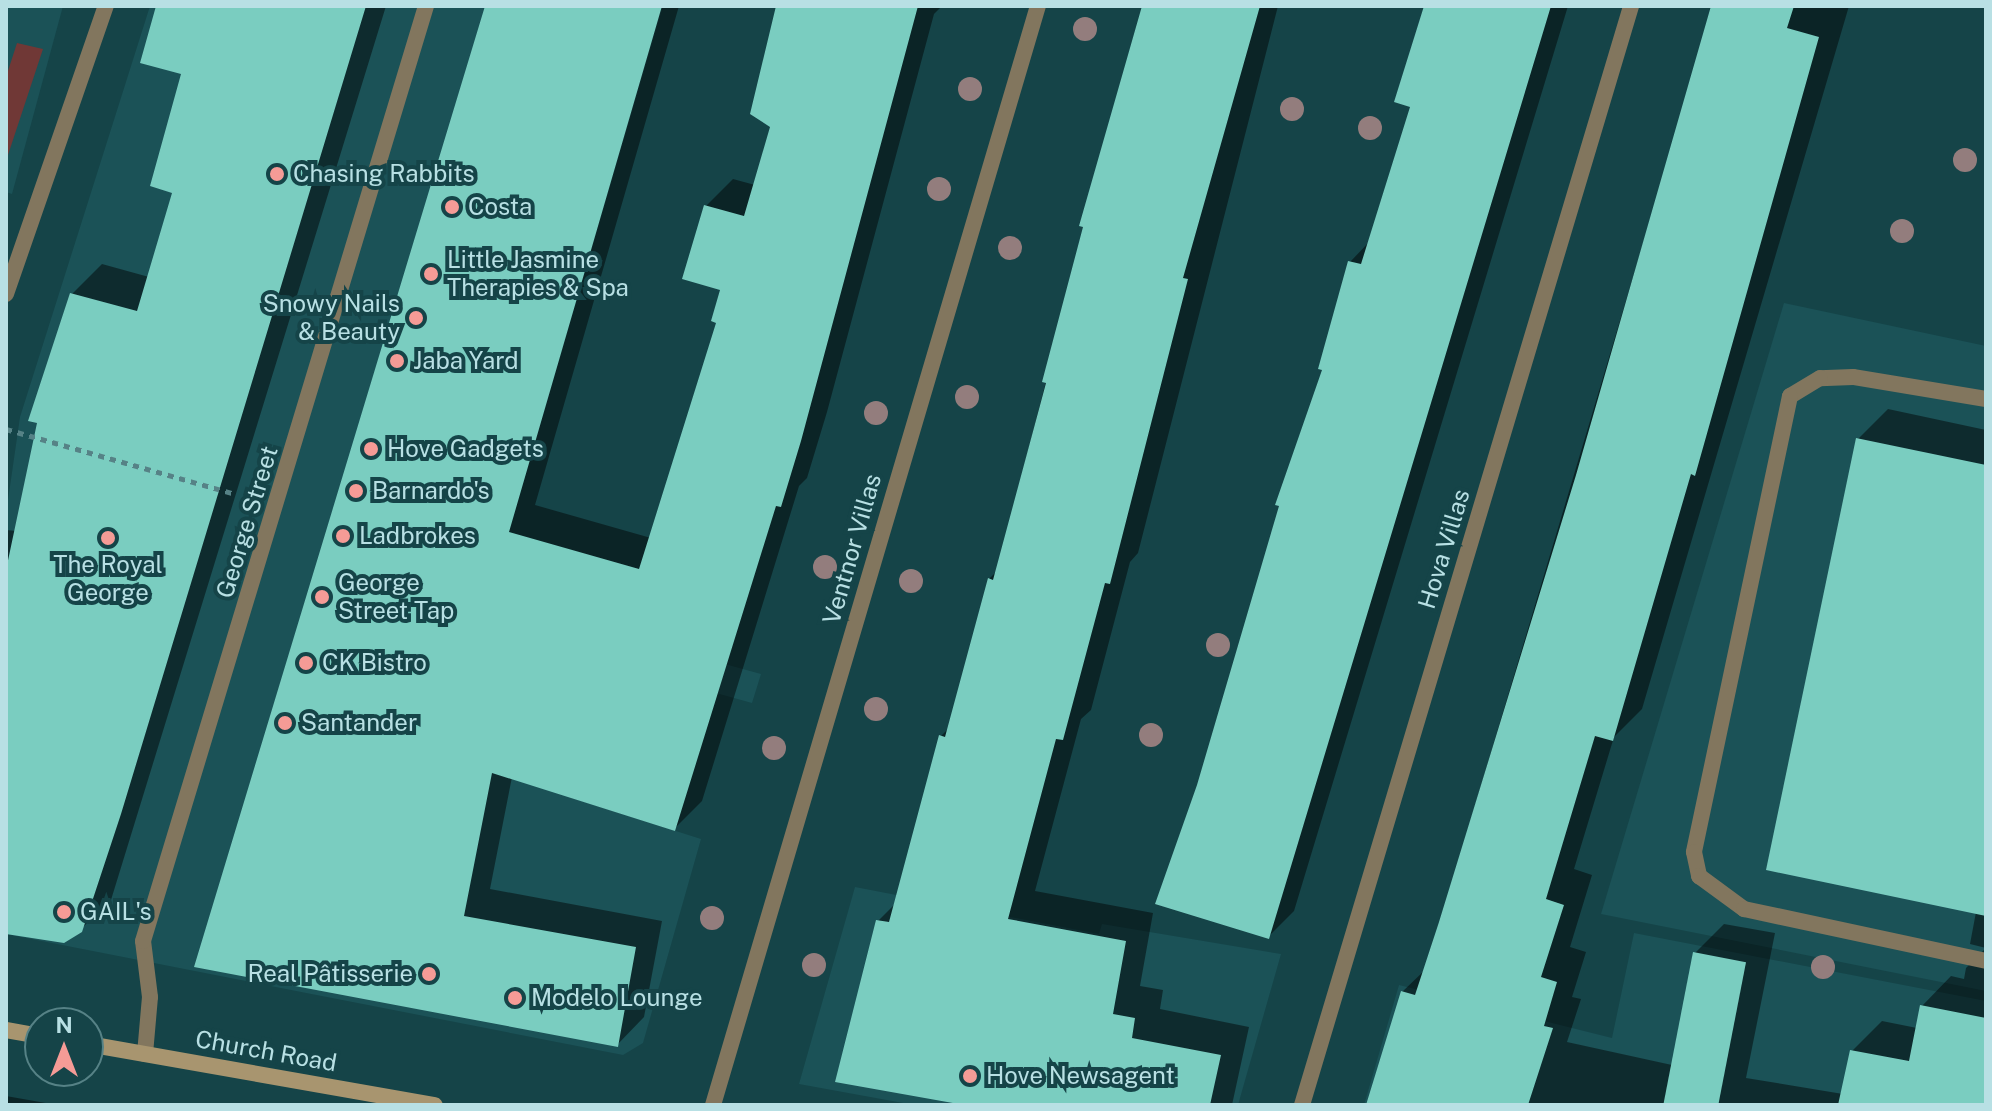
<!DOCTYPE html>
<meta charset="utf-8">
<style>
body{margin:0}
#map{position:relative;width:1992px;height:1111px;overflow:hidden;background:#154448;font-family:"Public Sans",sans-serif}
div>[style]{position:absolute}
.built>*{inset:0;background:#1b5257}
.green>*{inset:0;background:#703836}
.shadow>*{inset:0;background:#0007}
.building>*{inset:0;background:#7acdc0;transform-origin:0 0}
.path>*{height:5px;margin-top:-2.5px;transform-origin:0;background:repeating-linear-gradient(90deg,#568286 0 6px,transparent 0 12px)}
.service>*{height:16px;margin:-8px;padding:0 8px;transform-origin:8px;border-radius:8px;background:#82765e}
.pedestrian>*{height:16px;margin:-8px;padding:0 8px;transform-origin:8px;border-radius:8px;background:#82765e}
.minor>*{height:16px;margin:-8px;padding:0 8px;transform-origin:8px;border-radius:8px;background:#82765e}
.secondary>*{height:16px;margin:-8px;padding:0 8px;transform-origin:8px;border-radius:8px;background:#a8956f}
.trees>*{width:24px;height:24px;margin:-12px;border-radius:50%;background:#937d7d}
.dots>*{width:22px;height:22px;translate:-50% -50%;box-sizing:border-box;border:4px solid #154448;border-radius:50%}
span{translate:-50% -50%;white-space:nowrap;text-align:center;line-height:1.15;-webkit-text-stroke:8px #154448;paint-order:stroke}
.poi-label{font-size:24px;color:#b8e0e4}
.left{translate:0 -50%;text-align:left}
.right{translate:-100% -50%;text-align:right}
.street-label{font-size:24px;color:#b8e0e4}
.frame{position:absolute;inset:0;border:8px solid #b8e0e4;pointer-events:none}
.north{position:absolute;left:24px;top:1007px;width:80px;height:80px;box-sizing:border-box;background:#154448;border:2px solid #568286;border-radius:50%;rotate:0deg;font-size:22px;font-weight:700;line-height:32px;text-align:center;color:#b8e0e4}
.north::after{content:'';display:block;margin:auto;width:28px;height:36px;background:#f59b96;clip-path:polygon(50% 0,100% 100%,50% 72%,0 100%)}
</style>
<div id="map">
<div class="built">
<div style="clip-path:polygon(6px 6px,63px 6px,12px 194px,6px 192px)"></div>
<div style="clip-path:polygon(150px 6px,663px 6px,509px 532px,557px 546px,536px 612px,761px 674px,752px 703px,716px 693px,572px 798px,701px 839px,643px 1043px,623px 1055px,6px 934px,6px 514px,20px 417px)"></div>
<div style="clip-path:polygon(1784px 303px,1986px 346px,1986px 991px,1601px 914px)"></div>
<div style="clip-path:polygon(855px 887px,1099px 934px,1102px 924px,1281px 954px,1238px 1105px,914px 1105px,799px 1084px)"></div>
<div style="clip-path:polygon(1634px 933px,1986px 1001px,1986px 1105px,1364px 1105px,1399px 985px,1612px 1038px)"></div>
</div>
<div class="green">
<div style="clip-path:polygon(17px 43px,43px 49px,6px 161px,6px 77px)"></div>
</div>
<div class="shadow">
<div style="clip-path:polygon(159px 6px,386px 6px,111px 900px,80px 930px,6px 931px,6px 530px,16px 531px,72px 294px,102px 264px,149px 277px,174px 191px,183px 72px)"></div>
<div style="clip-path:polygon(487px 6px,679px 6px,535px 505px,651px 538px,719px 322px,722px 289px,706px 206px,733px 179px,755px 185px,821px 6px,942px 6px,934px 14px,827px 412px,807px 478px,799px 486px,702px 801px,675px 828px,512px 777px,490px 889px,662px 921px,644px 1017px,617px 1045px,196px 965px)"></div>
<div style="clip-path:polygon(1143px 6px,1278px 6px,1138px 553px,1130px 562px,1091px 710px,1081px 719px,1035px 891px,1153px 913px,1140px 986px,1163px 990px,1160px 1009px,1249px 1027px,1232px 1105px,971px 1105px,878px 921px,896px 903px,941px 736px,950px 727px,989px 579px,997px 571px)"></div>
<div style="clip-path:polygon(1426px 6px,1568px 6px,1294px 911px,1268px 937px,1199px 785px,1325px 369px,1350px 262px,1371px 240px,1412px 106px)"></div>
<div style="clip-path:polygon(1714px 6px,1849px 6px,1642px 709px,1614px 737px,1574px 869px,1592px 875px,1570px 947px,1586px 952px,1572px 997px,1581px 999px,1567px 1042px,1672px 1065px,1695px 953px,1724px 924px,1775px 933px,1746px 1078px,1843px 1094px,1852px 1051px,1882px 1021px,1917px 1028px,1922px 1006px,1951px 976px,1964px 979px,1966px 968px,1986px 948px,1970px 944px,1976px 912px,1858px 439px,1888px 409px,1986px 430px,1986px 1105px,1368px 1105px,1402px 992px,1426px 969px,1440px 923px)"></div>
<div style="clip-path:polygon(6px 1096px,57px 1105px,6px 1105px)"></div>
</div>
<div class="building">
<div style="clip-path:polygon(156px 6px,366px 6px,121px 814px,82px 932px,64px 943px,6px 934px,6px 570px,37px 423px,28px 421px,70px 293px,137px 311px,172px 193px,150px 186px,181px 74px,140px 63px)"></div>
<div style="clip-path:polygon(485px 6px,662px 6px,509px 532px,639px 569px,716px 323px,711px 321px,720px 290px,682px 279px,704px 205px,744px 216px,770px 127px,750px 114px,776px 6px,918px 6px,801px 441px,781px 507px,776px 506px,675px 831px,492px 773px,464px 916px,636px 947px,618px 1047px,194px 967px)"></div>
<div style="clip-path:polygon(1142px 6px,1260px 6px,1183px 278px,1188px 279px,1110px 584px,1105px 583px,1063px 740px,1056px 739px,1008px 919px,1126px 941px,1113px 1014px,1135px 1018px,1132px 1038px,1221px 1055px,1210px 1105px,964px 1105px,835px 1082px,876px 920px,889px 922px,939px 735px,945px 737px,988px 578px,993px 580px,1046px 383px,1042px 382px,1083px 227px,1079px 226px)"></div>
<div style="clip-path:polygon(1424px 6px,1551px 6px,1269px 939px,1155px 904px,1197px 785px,1279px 506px,1275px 505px,1322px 370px,1318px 369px,1348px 261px,1361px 264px,1410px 107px,1394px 102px)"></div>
<div style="clip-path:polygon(1711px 6px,1794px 6px,1787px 28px,1819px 37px,1695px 476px,1691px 474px,1613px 741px,1595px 736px,1546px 899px,1564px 905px,1541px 977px,1557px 982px,1544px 1026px,1553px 1028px,1528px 1105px,1366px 1105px,1401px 991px,1415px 995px,1439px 922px,1576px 475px)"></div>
<div style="clip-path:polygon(1856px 438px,1986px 465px,1986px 916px,1766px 870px)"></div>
<div style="left:1693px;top:952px;width:54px;height:156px;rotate:11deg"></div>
<div style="clip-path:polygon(1920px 1005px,1986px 1018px,1986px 1105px,1838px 1105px,1850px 1050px,1909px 1061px)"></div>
</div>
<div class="path">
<div style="left:6px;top:429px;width:239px;rotate:15.8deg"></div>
</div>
<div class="service">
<div style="left:1986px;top:399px;width:135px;rotate:-170.6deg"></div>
<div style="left:1853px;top:377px;width:33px;rotate:178deg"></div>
<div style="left:1820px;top:378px;width:35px;rotate:149deg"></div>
<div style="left:1790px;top:396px;width:466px;rotate:101.9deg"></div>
<div style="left:1694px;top:852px;width:25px;rotate:78deg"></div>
<div style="left:1699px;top:876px;width:56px;rotate:36.3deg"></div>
<div style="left:1744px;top:909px;width:248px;rotate:12.1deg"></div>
</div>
<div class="pedestrian">
<div style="left:145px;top:1054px;width:57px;rotate:-85deg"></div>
<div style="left:150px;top:997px;width:56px;rotate:-97.1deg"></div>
<div style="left:143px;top:941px;width:977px;rotate:-73.16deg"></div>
</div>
<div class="minor">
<div style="left:6px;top:294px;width:305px;rotate:-70.9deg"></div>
<div style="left:713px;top:1105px;width:1146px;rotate:-73.53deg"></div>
<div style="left:1302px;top:1105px;width:1147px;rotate:-73.33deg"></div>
</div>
<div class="secondary">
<div style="left:6px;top:1030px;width:35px;rotate:10deg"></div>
<div style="left:88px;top:1044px;width:352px;rotate:10deg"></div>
</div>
<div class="trees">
<div style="left:1085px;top:29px"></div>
<div style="left:970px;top:89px"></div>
<div style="left:1292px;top:109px"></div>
<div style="left:1370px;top:128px"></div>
<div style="left:1965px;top:160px"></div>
<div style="left:939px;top:189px"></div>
<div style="left:1902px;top:231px"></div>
<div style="left:1010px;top:248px"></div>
<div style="left:967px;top:397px"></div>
<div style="left:876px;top:413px"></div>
<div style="left:825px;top:567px"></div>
<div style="left:911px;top:581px"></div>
<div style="left:1218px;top:645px"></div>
<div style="left:876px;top:709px"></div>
<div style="left:1151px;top:735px"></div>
<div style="left:774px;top:748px"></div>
<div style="left:712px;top:918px"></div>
<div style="left:814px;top:965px"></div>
<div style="left:1823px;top:967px"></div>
</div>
<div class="dots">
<div style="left:277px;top:174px;background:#f59b96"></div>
<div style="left:452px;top:207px;background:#f59b96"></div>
<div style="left:431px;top:274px;background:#f59b96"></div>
<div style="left:416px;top:318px;background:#f59b96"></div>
<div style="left:397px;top:361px;background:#f59b96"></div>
<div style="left:371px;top:449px;background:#f59b96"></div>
<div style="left:356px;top:491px;background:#f59b96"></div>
<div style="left:343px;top:536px;background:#f59b96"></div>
<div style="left:108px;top:538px;background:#f59b96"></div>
<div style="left:322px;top:597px;background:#f59b96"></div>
<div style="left:306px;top:663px;background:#f59b96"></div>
<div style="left:285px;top:723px;background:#f59b96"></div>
<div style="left:64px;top:912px;background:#f59b96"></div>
<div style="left:429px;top:974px;background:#f59b96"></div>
<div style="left:515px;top:998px;background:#f59b96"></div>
<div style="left:970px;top:1076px;background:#f59b96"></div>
</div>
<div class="poi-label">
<span class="left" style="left:293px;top:174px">Chasing Rabbits</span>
<span class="left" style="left:468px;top:207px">Costa</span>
<span class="left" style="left:447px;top:274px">Little Jasmine<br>Therapies &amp; Spa</span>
<span class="right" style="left:400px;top:318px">Snowy Nails<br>&amp; Beauty</span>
<span class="left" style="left:413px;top:361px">Jaba Yard</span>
<span class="left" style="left:387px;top:449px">Hove Gadgets</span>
<span class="left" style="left:372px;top:491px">Barnardo's</span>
<span class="left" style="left:359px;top:536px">Ladbrokes</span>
<span style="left:108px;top:579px">The Royal<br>George</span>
<span class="left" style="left:338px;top:597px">George<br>Street Tap</span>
<span class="left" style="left:322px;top:663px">CK Bistro</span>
<span class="left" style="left:301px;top:723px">Santander</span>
<span class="left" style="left:80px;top:912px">GAIL's</span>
<span class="right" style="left:413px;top:974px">Real Pâtisserie</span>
<span class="left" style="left:531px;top:998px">Modelo Lounge</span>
<span class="left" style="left:986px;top:1076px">Hove Newsagent</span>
</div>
<div class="street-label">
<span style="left:247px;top:522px;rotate:-73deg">George Street</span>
<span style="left:852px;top:549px;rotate:-74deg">Ventnor Villas</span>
<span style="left:1444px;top:549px;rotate:-73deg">Hova Villas</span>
<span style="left:266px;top:1051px;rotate:10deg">Church Road</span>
</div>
<div class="frame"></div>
<div class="north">N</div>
</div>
